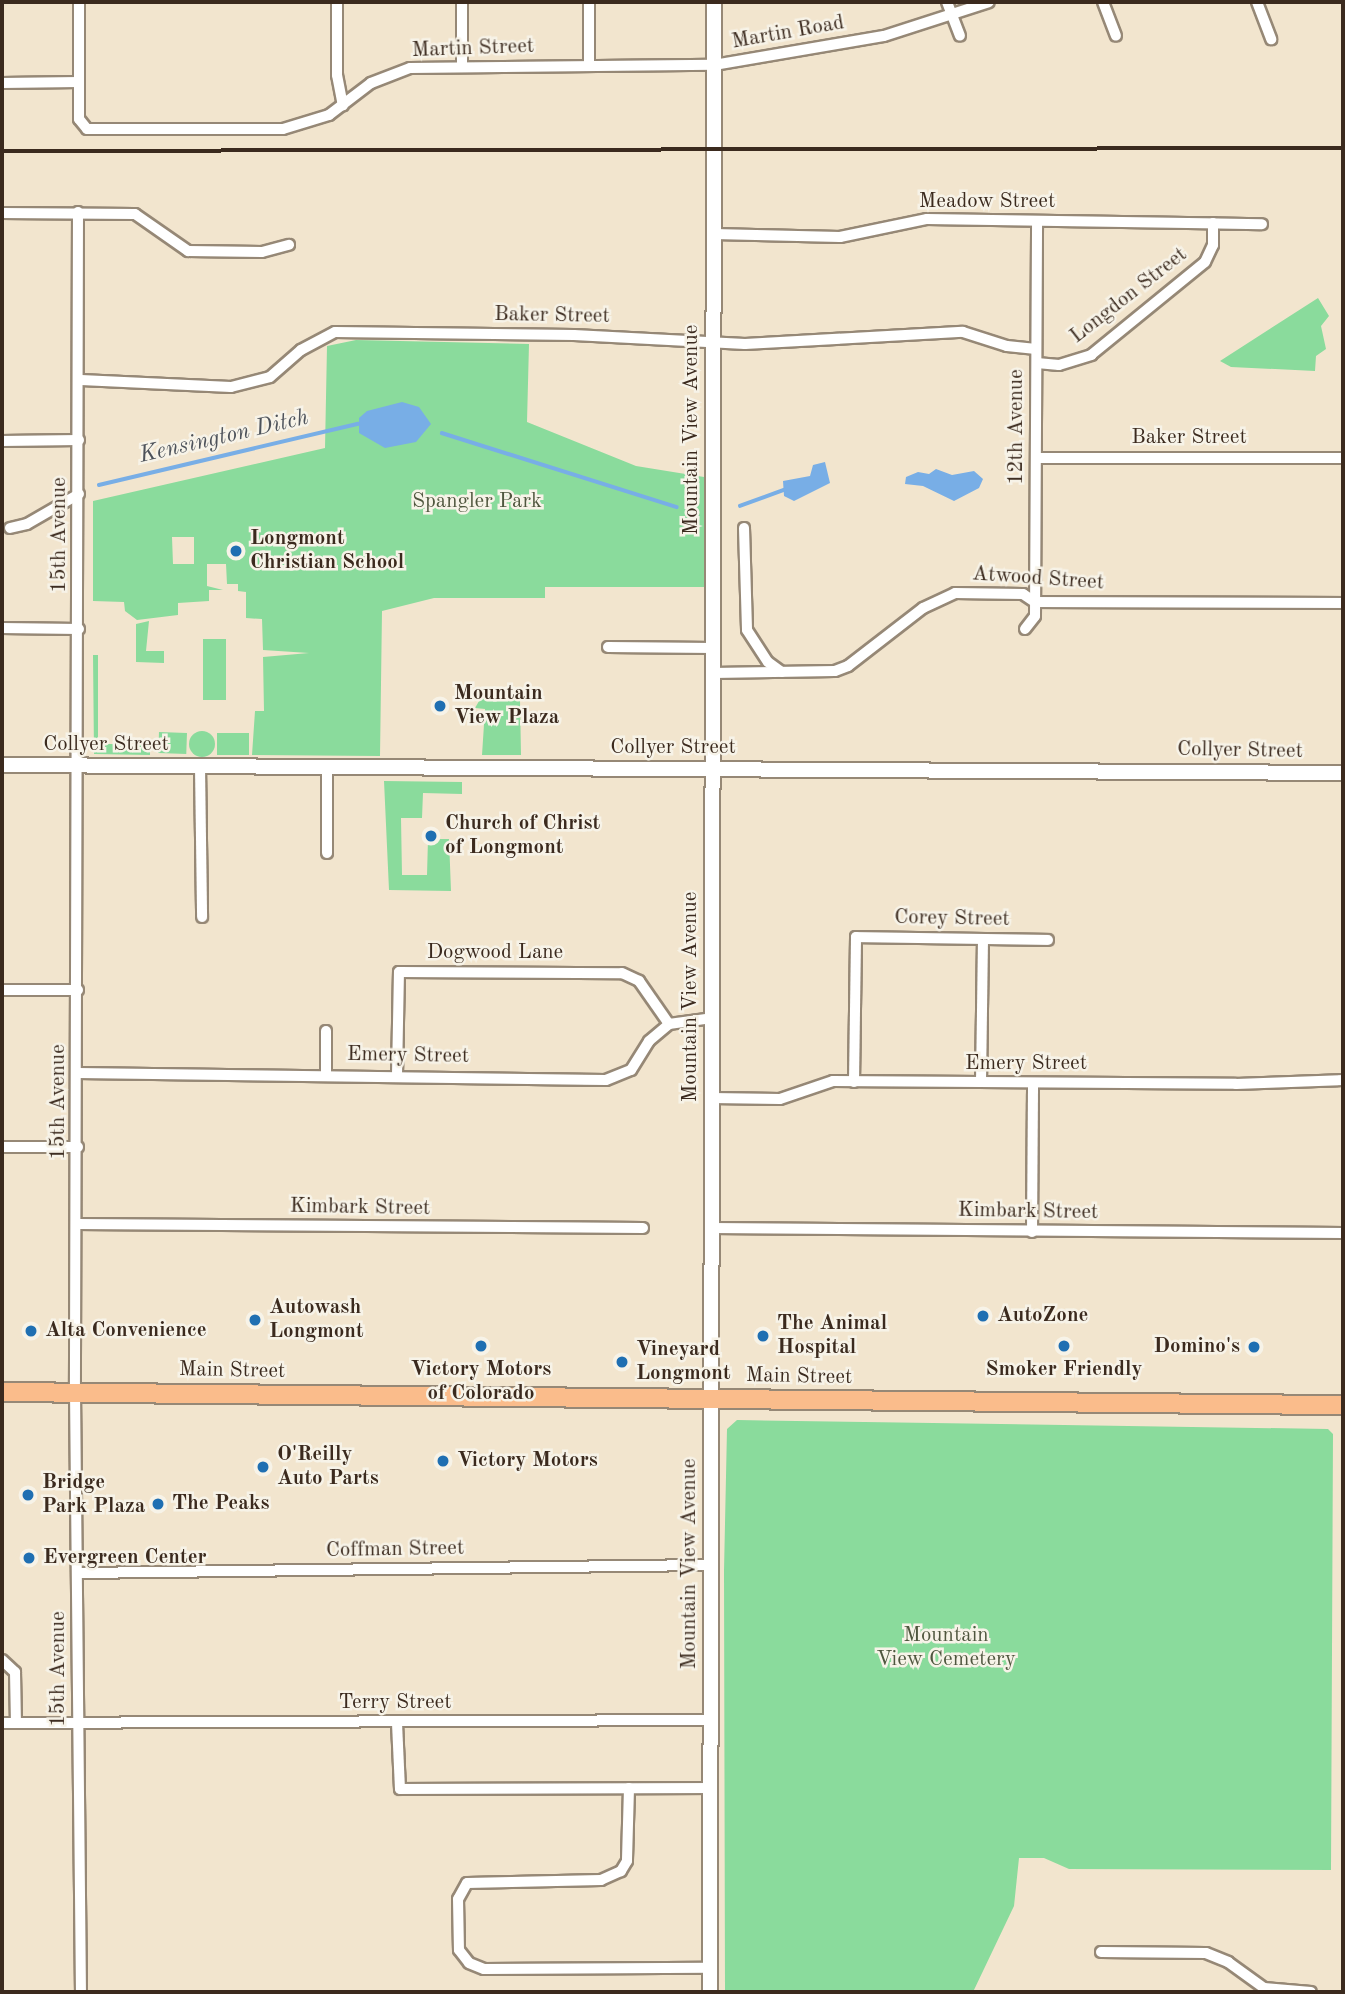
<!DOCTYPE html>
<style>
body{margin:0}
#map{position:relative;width:1345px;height:1994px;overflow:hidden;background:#f2e5ce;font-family:"Old Standard TT",serif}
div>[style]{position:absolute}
.green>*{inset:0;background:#8adb9c;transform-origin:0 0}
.round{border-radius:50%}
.water>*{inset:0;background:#78aee6}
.stream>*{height:3.5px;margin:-1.75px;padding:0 1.75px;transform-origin:1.75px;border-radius:1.75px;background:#78aee6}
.roads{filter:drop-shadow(2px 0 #968876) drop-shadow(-2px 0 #968876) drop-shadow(0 2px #968876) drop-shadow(0 -2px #968876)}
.minor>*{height:10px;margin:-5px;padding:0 5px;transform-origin:5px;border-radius:5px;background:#fff}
.tertiary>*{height:14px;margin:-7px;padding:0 7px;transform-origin:7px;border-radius:7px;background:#fff}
.trunk>*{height:18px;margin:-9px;padding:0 9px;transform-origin:9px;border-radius:9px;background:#fabc8b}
.rail>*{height:3.5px;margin:-1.75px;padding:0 1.75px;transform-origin:1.75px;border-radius:1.75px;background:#3b2a1e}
.dots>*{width:19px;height:19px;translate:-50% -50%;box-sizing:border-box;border:4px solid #f7f3e8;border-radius:50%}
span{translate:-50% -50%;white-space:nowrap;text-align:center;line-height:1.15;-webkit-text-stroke:5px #f7f3e8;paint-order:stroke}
.street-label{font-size:21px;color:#3b2a1e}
.park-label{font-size:21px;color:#4f563e}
.poi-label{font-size:21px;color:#3b2a1e;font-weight:700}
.left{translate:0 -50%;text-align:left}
.right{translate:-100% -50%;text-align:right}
.water-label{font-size:23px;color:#4d525a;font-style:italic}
.frame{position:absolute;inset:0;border:4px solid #3b2a1e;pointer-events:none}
</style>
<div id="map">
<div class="green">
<div style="clip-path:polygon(1318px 298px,1329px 316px,1321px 326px,1326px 349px,1316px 356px,1315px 371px,1231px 367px,1220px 361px)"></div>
<div style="clip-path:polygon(evenodd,356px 340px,529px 344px,527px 422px,636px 466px,704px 477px,704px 587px,545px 587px,545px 598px,434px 598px,382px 611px,380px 756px,252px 755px,255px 711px,264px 711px,263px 657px,309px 653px,263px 650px,262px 619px,246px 618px,246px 592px,238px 591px,238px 584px,227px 584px,226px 564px,207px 564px,207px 586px,223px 590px,209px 590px,209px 601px,178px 603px,178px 615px,137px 620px,125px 611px,124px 602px,93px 601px,93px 501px,325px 448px,327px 346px,356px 340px,172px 537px,194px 537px,194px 564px,173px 564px,172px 537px)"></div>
<div style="clip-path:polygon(149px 621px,146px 651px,164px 651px,164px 663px,136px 662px,136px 624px)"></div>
<div style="left:203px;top:639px;width:23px;height:61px"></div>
<div style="clip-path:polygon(93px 655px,98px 655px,98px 744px,150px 744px,150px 755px,94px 754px)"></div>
<div style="clip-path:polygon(486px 689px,510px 689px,520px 700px,521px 755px,482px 755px,485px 709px,475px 708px)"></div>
<div class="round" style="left:189px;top:731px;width:26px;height:26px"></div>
<div style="left:159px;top:732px;width:28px;height:21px;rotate:2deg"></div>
<div style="left:249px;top:733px;width:22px;height:32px;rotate:90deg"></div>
<div style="clip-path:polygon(384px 781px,462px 782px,462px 794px,423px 793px,422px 818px,401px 818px,402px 875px,427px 875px,428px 839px,449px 839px,451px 891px,389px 890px)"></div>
<div style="clip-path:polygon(737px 1420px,1328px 1429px,1333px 1434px,1331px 1870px,1069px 1869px,1044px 1858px,1019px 1858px,1014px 1906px,973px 1992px,725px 1992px,724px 1571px,727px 1429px)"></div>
</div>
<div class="water">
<div style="clip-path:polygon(402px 402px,419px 407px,431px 424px,416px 442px,385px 448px,359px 433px,359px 418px,367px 411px)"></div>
<div style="clip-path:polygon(825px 462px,830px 483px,794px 501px,784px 496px,783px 481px,810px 476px,813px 465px)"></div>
<div style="clip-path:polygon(936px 469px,952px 475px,974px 471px,983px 479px,979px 488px,954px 501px,923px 486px,905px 484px,906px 477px,918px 472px,929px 474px)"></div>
</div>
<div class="stream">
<div style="left:442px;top:433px;width:246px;rotate:17.5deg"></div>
<div style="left:99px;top:485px;width:266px;rotate:-13.3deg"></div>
<div style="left:740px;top:506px;width:47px;rotate:-20deg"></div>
</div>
<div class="roads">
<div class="minor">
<div style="left:79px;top:2px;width:117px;rotate:90deg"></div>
<div style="left:79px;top:119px;width:13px;rotate:51deg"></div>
<div style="left:87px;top:129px;width:196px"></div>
<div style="left:283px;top:129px;width:48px;rotate:-16.9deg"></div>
<div style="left:329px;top:115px;width:53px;rotate:-37.3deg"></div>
<div style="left:371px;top:83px;width:42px;rotate:-21deg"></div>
<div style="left:410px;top:68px;width:304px;rotate:-0.6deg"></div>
<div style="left:714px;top:65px;width:172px;rotate:-9.7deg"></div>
<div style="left:884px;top:36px;width:110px;rotate:-17.9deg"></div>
<div style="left:337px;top:2px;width:73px;rotate:90deg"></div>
<div style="left:337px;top:75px;width:31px;rotate:79deg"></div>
<div style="left:589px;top:2px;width:64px;rotate:90deg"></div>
<div style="left:947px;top:2px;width:36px;rotate:69deg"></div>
<div style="left:1103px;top:2px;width:36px;rotate:69deg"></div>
<div style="left:1257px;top:2px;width:40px;rotate:69deg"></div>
<div style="left:462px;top:65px;width:63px;rotate:-90deg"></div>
<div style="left:2px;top:83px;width:77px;rotate:-0.7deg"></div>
<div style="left:78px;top:212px;width:1180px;rotate:90.15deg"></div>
<div style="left:75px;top:1392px;width:600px;rotate:89.43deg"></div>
<div style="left:2px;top:213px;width:133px;rotate:0.4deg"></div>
<div style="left:135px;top:214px;width:65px;rotate:34.9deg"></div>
<div style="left:188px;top:251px;width:74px;rotate:0.8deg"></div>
<div style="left:262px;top:252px;width:28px;rotate:-15deg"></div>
<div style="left:714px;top:234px;width:126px;rotate:1.4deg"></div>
<div style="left:840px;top:237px;width:89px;rotate:-11.7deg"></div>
<div style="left:927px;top:219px;width:335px;rotate:0.9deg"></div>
<div style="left:1037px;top:363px;width:22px;rotate:5deg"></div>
<div style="left:1059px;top:365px;width:34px;rotate:-17deg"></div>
<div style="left:1091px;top:355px;width:147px;rotate:-39.2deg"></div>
<div style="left:1205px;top:262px;width:19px;rotate:-65deg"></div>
<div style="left:1213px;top:245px;width:22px;rotate:-90deg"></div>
<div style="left:81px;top:380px;width:150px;rotate:2.7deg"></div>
<div style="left:231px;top:387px;width:40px;rotate:-14.4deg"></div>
<div style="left:270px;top:377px;width:41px;rotate:-41.1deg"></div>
<div style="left:301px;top:350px;width:38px;rotate:-28deg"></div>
<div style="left:335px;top:332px;width:239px;rotate:0.7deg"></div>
<div style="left:574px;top:335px;width:171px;rotate:3deg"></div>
<div style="left:745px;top:344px;width:218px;rotate:-3.2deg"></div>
<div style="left:963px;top:332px;width:46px;rotate:17.7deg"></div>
<div style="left:1007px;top:346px;width:29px;rotate:6deg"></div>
<div style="left:2px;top:441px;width:77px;rotate:-0.7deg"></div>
<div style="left:1036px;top:458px;width:307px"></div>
<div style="left:10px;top:528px;width:17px;rotate:-13deg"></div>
<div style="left:27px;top:524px;width:60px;rotate:-30deg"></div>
<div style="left:744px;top:528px;width:102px;rotate:88.3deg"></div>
<div style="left:747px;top:630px;width:38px;rotate:57deg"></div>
<div style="left:768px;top:662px;width:17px;rotate:36deg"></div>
<div style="left:2px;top:628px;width:77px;rotate:0.7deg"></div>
<div style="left:1025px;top:629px;width:16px;rotate:-52deg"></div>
<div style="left:1035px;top:616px;width:395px;rotate:-89.7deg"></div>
<div style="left:608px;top:647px;width:105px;rotate:0.5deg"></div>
<div style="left:713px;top:673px;width:122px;rotate:-0.9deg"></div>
<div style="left:835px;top:671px;width:14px;rotate:-21deg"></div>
<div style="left:848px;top:666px;width:95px;rotate:-37.7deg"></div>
<div style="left:923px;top:608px;width:35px;rotate:-25deg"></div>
<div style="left:955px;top:593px;width:68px;rotate:0.8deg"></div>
<div style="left:1023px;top:594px;width:14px;rotate:34deg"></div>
<div style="left:1035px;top:602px;width:308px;rotate:0.2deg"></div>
<div style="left:327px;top:766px;width:87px;rotate:90deg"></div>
<div style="left:200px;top:767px;width:150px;rotate:89.2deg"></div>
<div style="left:2px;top:990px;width:76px"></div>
<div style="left:78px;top:1073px;width:528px;rotate:0.76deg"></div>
<div style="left:606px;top:1080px;width:27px;rotate:-22deg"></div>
<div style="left:631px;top:1070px;width:34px;rotate:-58deg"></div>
<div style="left:649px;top:1041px;width:26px;rotate:-40deg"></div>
<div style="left:669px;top:1024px;width:43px;rotate:-7.9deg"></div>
<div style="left:326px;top:1074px;width:43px;rotate:-90deg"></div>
<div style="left:397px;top:1075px;width:103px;rotate:-88.9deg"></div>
<div style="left:399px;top:972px;width:223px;rotate:0.3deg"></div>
<div style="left:622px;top:973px;width:19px;rotate:25deg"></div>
<div style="left:639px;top:981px;width:52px;rotate:55.1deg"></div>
<div style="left:854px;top:1082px;width:145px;rotate:-89.2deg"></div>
<div style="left:856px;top:937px;width:192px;rotate:0.9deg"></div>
<div style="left:981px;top:1082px;width:143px;rotate:-89.2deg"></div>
<div style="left:712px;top:1098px;width:68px;rotate:0.8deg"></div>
<div style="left:780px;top:1099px;width:56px;rotate:-18.8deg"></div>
<div style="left:833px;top:1081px;width:403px;rotate:0.4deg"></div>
<div style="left:1236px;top:1084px;width:107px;rotate:-2.1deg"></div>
<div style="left:2px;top:1147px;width:76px"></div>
<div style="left:77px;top:1224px;width:566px;rotate:0.4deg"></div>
<div style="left:712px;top:1228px;width:631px;rotate:0.45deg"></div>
<div style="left:1032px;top:1232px;width:149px;rotate:-89.6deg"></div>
<div style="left:79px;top:1573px;width:632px;rotate:-0.73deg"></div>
<div style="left:2px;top:1660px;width:18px;rotate:43deg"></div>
<div style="left:15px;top:1672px;width:51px;rotate:88.9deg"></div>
<div style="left:2px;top:1723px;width:709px;rotate:-0.24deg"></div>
<div style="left:397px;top:1723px;width:66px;rotate:87.4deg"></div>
<div style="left:400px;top:1789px;width:311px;rotate:-0.2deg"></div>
<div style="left:629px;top:1788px;width:73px;rotate:91.6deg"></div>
<div style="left:627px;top:1861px;width:12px;rotate:121deg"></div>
<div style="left:621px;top:1871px;width:22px;rotate:156deg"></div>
<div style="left:601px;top:1880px;width:134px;rotate:178.7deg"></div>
<div style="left:467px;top:1883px;width:18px;rotate:119deg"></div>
<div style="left:458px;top:1899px;width:51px;rotate:88.9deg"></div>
<div style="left:459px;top:1950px;width:16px;rotate:52deg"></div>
<div style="left:469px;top:1963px;width:16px;rotate:22deg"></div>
<div style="left:484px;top:1969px;width:226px;rotate:-0.3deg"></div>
<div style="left:1101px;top:1952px;width:105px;rotate:0.5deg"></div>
<div style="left:1206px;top:1953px;width:24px;rotate:22deg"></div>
<div style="left:1228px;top:1962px;width:44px;rotate:35.8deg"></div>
<div style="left:1264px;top:1988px;width:47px;rotate:4.9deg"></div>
</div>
<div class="tertiary">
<div style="left:2px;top:765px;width:1341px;rotate:0.34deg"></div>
<div style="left:710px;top:1992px;width:1990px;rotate:-89.88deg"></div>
</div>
<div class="trunk">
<div style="left:2px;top:1392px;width:1341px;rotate:0.56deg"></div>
</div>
</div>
<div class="rail">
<div style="left:2px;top:151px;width:1341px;rotate:-0.13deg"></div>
</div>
<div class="dots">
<div style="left:236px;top:551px;background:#1f6fb2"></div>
<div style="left:440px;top:706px;background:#1f6fb2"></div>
<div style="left:431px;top:836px;background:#1f6fb2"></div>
<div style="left:983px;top:1316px;background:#1f6fb2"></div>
<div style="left:255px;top:1320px;background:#1f6fb2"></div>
<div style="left:31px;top:1331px;background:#1f6fb2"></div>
<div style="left:763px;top:1336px;background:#1f6fb2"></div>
<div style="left:481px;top:1346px;background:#1f6fb2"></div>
<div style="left:1064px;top:1346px;background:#1f6fb2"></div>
<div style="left:1254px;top:1347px;background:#1f6fb2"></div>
<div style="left:622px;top:1362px;background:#1f6fb2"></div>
<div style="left:443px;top:1461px;background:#1f6fb2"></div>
<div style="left:263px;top:1467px;background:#1f6fb2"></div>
<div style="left:28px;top:1495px;background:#1f6fb2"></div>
<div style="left:158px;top:1504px;background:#1f6fb2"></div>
<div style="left:29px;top:1558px;background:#1f6fb2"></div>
</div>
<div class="street-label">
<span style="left:788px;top:33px;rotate:-10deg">Martin Road</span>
<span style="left:473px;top:49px;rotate:-2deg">Martin Street</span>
<span style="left:987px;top:202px">Meadow Street</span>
<span style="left:1129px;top:296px;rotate:-38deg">Longdon Street</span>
<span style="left:552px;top:316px;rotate:1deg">Baker Street</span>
<span style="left:1017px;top:427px;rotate:-90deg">12th Avenue</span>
<span style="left:692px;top:430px;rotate:-90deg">Mountain View Avenue</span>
<span style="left:1189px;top:438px">Baker Street</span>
<span style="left:60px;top:535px;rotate:-90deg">15th Avenue</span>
<span style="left:1038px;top:579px;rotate:4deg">Atwood Street</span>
<span style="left:106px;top:745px">Collyer Street</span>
<span style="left:673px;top:748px">Collyer Street</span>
<span style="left:1240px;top:751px;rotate:1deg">Collyer Street</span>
<span style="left:952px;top:919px;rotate:1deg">Corey Street</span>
<span style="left:495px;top:953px">Dogwood Lane</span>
<span style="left:691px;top:997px;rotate:-90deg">Mountain View Avenue</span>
<span style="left:408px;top:1056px;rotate:1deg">Emery Street</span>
<span style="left:1026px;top:1064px">Emery Street</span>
<span style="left:59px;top:1102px;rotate:-90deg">15th Avenue</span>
<span style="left:360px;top:1208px;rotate:1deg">Kimbark Street</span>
<span style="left:1028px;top:1212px;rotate:1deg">Kimbark Street</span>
<span style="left:232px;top:1371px;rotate:1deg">Main Street</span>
<span style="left:799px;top:1377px;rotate:1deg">Main Street</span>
<span style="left:395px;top:1550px;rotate:-1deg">Coffman Street</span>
<span style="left:690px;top:1564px;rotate:-90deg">Mountain View Avenue</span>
<span style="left:59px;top:1669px;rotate:-90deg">15th Avenue</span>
<span style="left:395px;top:1703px">Terry Street</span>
</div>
<div class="park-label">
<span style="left:477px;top:502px">Spangler Park</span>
<span style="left:946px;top:1648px">Mountain<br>View Cemetery</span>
</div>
<div class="poi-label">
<span class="left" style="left:250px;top:551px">Longmont<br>Christian School</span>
<span class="left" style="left:454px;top:706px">Mountain<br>View Plaza</span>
<span class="left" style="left:445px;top:836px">Church of Christ<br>of Longmont</span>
<span class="left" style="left:269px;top:1320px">Autowash<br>Longmont</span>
<span class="left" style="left:997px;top:1316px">AutoZone</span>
<span class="left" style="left:777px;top:1336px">The Animal<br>Hospital</span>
<span class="left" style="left:45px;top:1331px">Alta Convenience</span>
<span class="right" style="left:1240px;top:1347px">Domino's</span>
<span class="left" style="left:636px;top:1362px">Vineyard<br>Longmont</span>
<span style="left:481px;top:1382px">Victory Motors<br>of Colorado</span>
<span style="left:1064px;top:1370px">Smoker Friendly</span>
<span class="left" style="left:277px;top:1467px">O'Reilly<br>Auto Parts</span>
<span class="left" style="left:457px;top:1461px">Victory Motors</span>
<span class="left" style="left:42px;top:1495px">Bridge<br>Park Plaza</span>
<span class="left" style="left:172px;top:1504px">The Peaks</span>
<span class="left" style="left:43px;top:1558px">Evergreen Center</span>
</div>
<div class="water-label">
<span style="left:224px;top:437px;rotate:-13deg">Kensington Ditch</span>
</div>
<div class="frame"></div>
</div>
